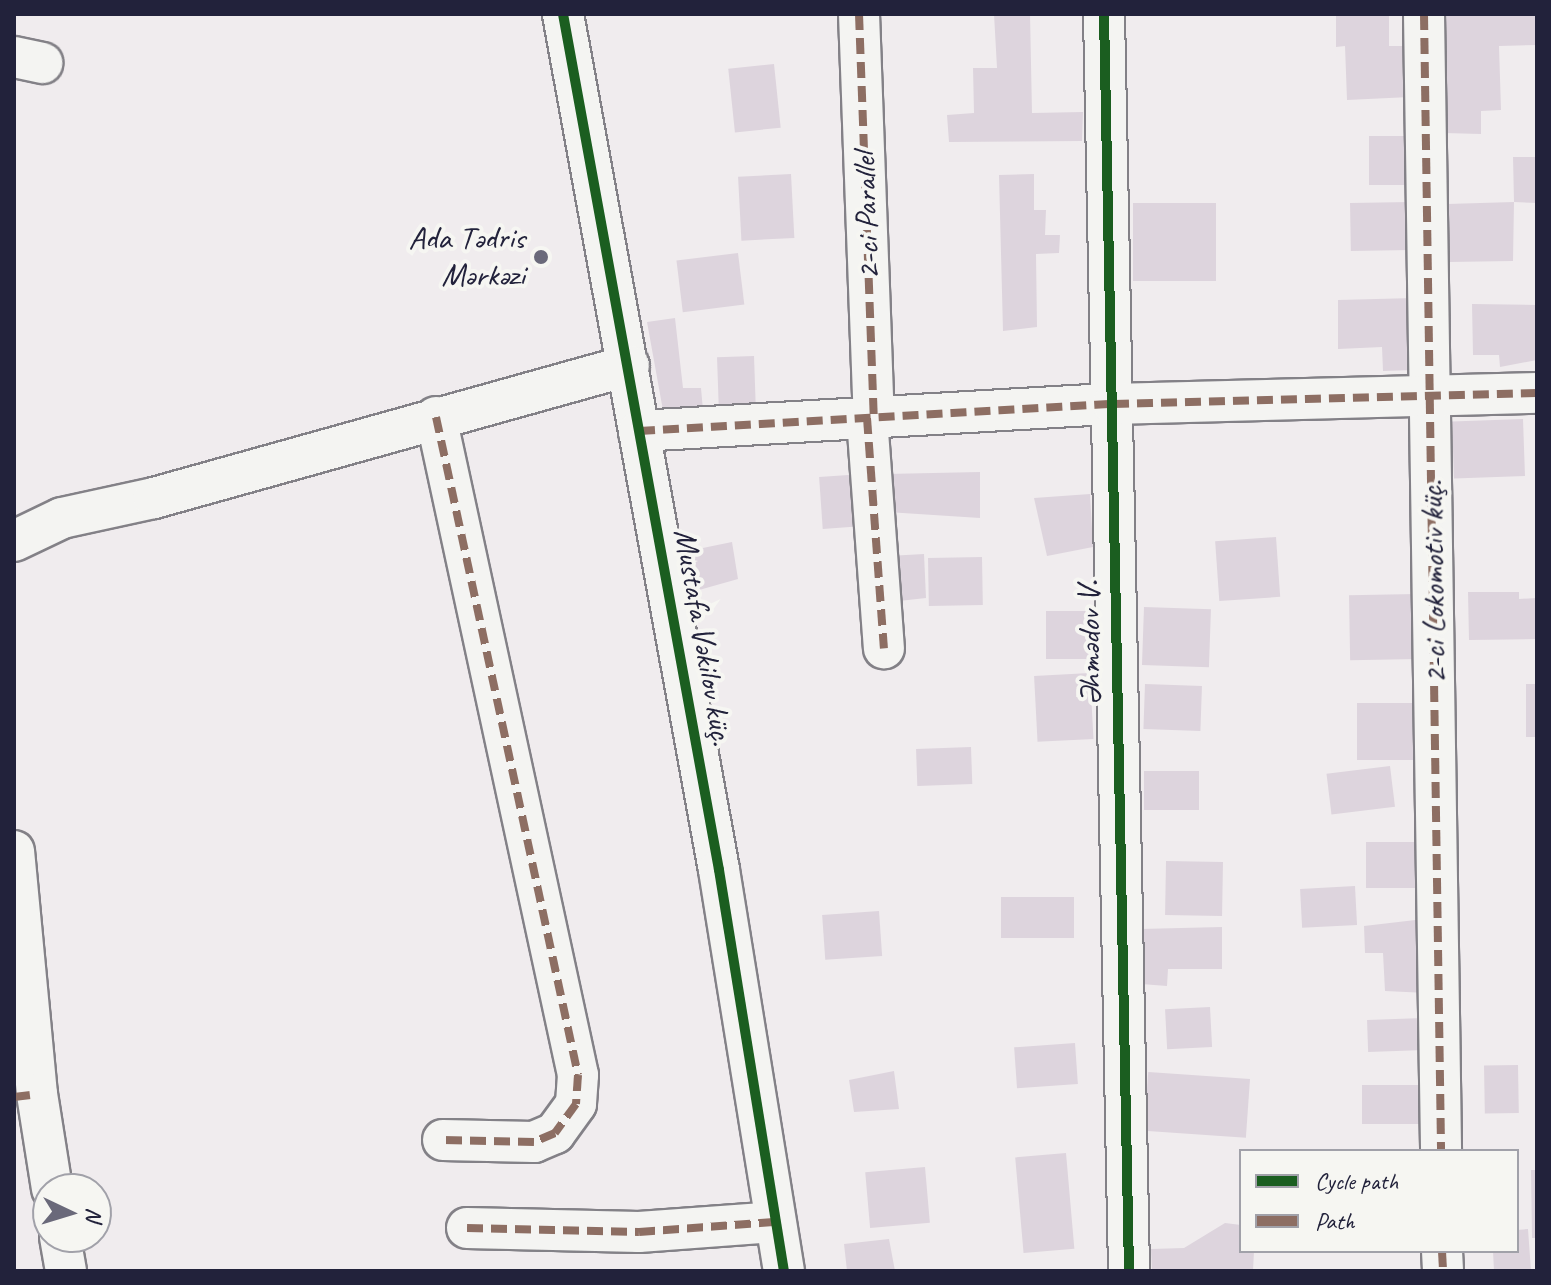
<!DOCTYPE html>
<meta charset="utf-8">
<style>
body{margin:0}
#map{position:relative;width:1551px;height:1285px;overflow:hidden;background:#f0ecee;font-family:Caveat,sans-serif}
div>[style]{position:absolute}
.building>*{inset:0;background:#ddd4dd;transform-origin:0 0}
.roads{filter:drop-shadow(2px 0 #838187) drop-shadow(-2px 0 #838187) drop-shadow(0 2px #838187) drop-shadow(0 -2px #838187)}
.minor>*{height:40px;margin:-20px;padding:0 20px;transform-origin:20px;border-radius:20px;background:#f4f4f2}
.quiet>*{height:8px;margin-top:-4px;transform-origin:0;background:repeating-linear-gradient(90deg,#8d6e63 0 16px,transparent 0 24px)}
.cycleway>*{height:10px;margin:-5px;padding:0 5px;transform-origin:5px;border-radius:5px;background:#1b5e20}
.dots>*{width:22px;height:22px;translate:-50% -50%;box-sizing:border-box;border:4px solid #f6f6f2;border-radius:50%}
span{translate:-50% -50%;white-space:nowrap;text-align:center;line-height:1.15;-webkit-text-stroke:8px #f6f6f2;paint-order:stroke}
.street-label{font-size:32px;color:#22223b}
.poi-label{font-size:32px;color:#22223b}
.right{translate:-100% -50%;text-align:right}
.frame{position:absolute;inset:0;border:16px solid #22223b;pointer-events:none}
.legend{position:absolute;left:1239px;top:1149px;width:280px;height:104px;box-sizing:border-box;background:#f6f6f2;border:2px solid #a1a1a9;margin:0;padding:10px 14px;list-style:none;font-size:24px;color:#22223b}
.legend li{display:flex;align-items:center;gap:16px;height:40px}
.legend b{width:40px;border:2px solid #a1a1a9}
.north{position:absolute;left:32px;top:1173px;width:80px;height:80px;box-sizing:border-box;background:#f6f6f2;border:2px solid #a1a1a9;border-radius:50%;rotate:94deg;font-size:22px;font-weight:700;line-height:32px;text-align:center;color:#22223b}
.north::after{content:'';display:block;margin:auto;width:28px;height:36px;background:#6a697a;clip-path:polygon(50% 0,100% 100%,50% 72%,0 100%)}
</style>
<div id="map">
<div class="building">
<div style="clip-path:polygon(994px 14px,1030px 14px,1032px 113px,1083px 112px,1082px 141px,949px 142px,947px 115px,974px 113px,973px 68px,997px 68px)"></div>
<div style="clip-path:polygon(1336px 14px,1389px 14px,1389px 46px,1410px 46px,1410px 97px,1347px 100px,1345px 46px,1336px 47px)"></div>
<div style="clip-path:polygon(1446px 14px,1537px 14px,1537px 45px,1499px 46px,1501px 110px,1481px 111px,1481px 134px,1444px 133px)"></div>
<div style="left:774px;top:64px;width:64px;height:46px;rotate:84deg"></div>
<div style="left:1409px;top:136px;width:49px;height:40px;rotate:90deg"></div>
<div style="clip-path:polygon(1513px 157px,1537px 157px,1537px 203px,1514px 202px,1513px 261px,1449px 262px,1447px 204px,1514px 202px)"></div>
<div style="left:791px;top:174px;width:64px;height:53px;rotate:87deg"></div>
<div style="clip-path:polygon(1034px 174px,1034px 210px,1046px 210px,1045px 235px,1060px 235px,1059px 253px,1036px 254px,1037px 327px,1003px 331px,999px 175px)"></div>
<div style="left:1410px;top:202px;width:48px;height:60px;rotate:89deg"></div>
<div style="left:1216px;top:203px;width:78px;height:83px;rotate:90deg"></div>
<div style="left:738px;top:253px;width:52px;height:62px;rotate:83deg"></div>
<div style="clip-path:polygon(1414px 298px,1414px 370px,1383px 371px,1382px 347px,1338px 349px,1338px 300px)"></div>
<div style="clip-path:polygon(1472px 304px,1537px 305px,1537px 360px,1500px 367px,1499px 355px,1473px 355px)"></div>
<div style="clip-path:polygon(675px 318px,683px 388px,701px 388px,703px 410px,664px 416px,647px 322px)"></div>
<div style="left:754px;top:356px;width:49px;height:37px;rotate:88deg"></div>
<div style="left:1523px;top:419px;width:57px;height:71px;rotate:88deg"></div>
<div style="clip-path:polygon(980px 472px,980px 518px,887px 512px,886px 474px)"></div>
<div style="left:863px;top:474px;width:52px;height:44px;rotate:86deg"></div>
<div style="clip-path:polygon(1090px 494px,1093px 547px,1047px 556px,1034px 498px)"></div>
<div style="left:1276px;top:537px;width:60px;height:61px;rotate:86deg"></div>
<div style="clip-path:polygon(732px 542px,738px 579px,699px 590px,693px 550px)"></div>
<div style="clip-path:polygon(924px 554px,926px 598px,899px 601px,888px 556px)"></div>
<div style="left:982px;top:557px;width:48px;height:54px;rotate:89deg"></div>
<div style="clip-path:polygon(1468px 592px,1519px 592px,1519px 599px,1537px 598px,1537px 639px,1469px 640px)"></div>
<div style="left:1416px;top:594px;width:65px;height:67px;rotate:89deg"></div>
<div style="left:1144px;top:607px;width:67px;height:58px;rotate:2deg"></div>
<div style="left:1089px;top:611px;width:48px;height:43px;rotate:90deg"></div>
<div style="left:1090px;top:673px;width:66px;height:56px;rotate:87deg"></div>
<div style="left:1145px;top:684px;width:57px;height:45px;rotate:2deg"></div>
<div style="left:1537px;top:684px;width:53px;height:11px;rotate:90deg"></div>
<div style="left:1418px;top:703px;width:57px;height:61px;rotate:90deg"></div>
<div style="left:971px;top:747px;width:37px;height:55px;rotate:88deg"></div>
<div style="left:1390px;top:766px;width:41px;height:64px;rotate:83deg"></div>
<div style="left:1144px;top:771px;width:55px;height:39px"></div>
<div style="left:1421px;top:842px;width:46px;height:55px;rotate:90deg"></div>
<div style="left:1223px;top:862px;width:54px;height:57px;rotate:91deg"></div>
<div style="left:1355px;top:886px;width:39px;height:55px;rotate:87deg"></div>
<div style="left:1074px;top:897px;width:41px;height:73px;rotate:90deg"></div>
<div style="left:879px;top:911px;width:45px;height:57px;rotate:86deg"></div>
<div style="clip-path:polygon(1424px 919px,1427px 993px,1385px 991px,1383px 953px,1365px 953px,1364px 926px)"></div>
<div style="clip-path:polygon(1222px 927px,1222px 969px,1168px 969px,1167px 986px,1141px 984px,1140px 929px)"></div>
<div style="left:1210px;top:1007px;width:40px;height:45px;rotate:87deg"></div>
<div style="left:1423px;top:1018px;width:32px;height:56px;rotate:88deg"></div>
<div style="left:1075px;top:1043px;width:41px;height:61px;rotate:86deg"></div>
<div style="left:1518px;top:1065px;width:48px;height:34px;rotate:89deg"></div>
<div style="clip-path:polygon(894px 1071px,899px 1109px,854px 1112px,849px 1080px)"></div>
<div style="left:1250px;top:1079px;width:59px;height:102px;rotate:94deg"></div>
<div style="left:1421px;top:1085px;width:39px;height:59px;rotate:90deg"></div>
<div style="left:1066px;top:1153px;width:96px;height:51px;rotate:85deg"></div>
<div style="left:925px;top:1167px;width:56px;height:60px;rotate:85deg"></div>
<div style="clip-path:polygon(1531px 1170px,1537px 1170px,1537px 1238px,1532px 1238px)"></div>
<div style="clip-path:polygon(1225px 1223px,1241px 1225px,1241px 1251px,1254px 1251px,1253px 1271px,1152px 1271px,1151px 1249px,1184px 1248px)"></div>
<div style="clip-path:polygon(1528px 1229px,1531px 1271px,1494px 1271px,1493px 1251px,1517px 1251px,1517px 1230px)"></div>
<div style="clip-path:polygon(889px 1239px,895px 1271px,847px 1271px,844px 1244px)"></div>
</div>
<div class="roads">
<div class="minor">
<div style="left:563px;top:14px;width:870px;rotate:79.67deg"></div>
<div style="left:719px;top:870px;width:406px;rotate:80.8deg"></div>
<div style="left:859px;top:14px;width:404px;rotate:87.9deg"></div>
<div style="left:1104px;top:14px;width:1257px;rotate:88.86deg"></div>
<div style="left:1424px;top:14px;width:1137px;rotate:89.14deg"></div>
<div style="left:14px;top:57px;width:29px;rotate:12deg"></div>
<div style="left:436px;top:417px;width:673px;rotate:77.82deg"></div>
<div style="left:578px;top:1075px;width:29px;rotate:94deg"></div>
<div style="left:576px;top:1104px;width:36px;rotate:126deg"></div>
<div style="left:555px;top:1133px;width:23px;rotate:157deg"></div>
<div style="left:534px;top:1142px;width:91px;rotate:-178.7deg"></div>
<div style="left:867px;top:418px;width:231px;rotate:85.8deg"></div>
<div style="left:639px;top:431px;width:475px;rotate:-3.3deg"></div>
<div style="left:1113px;top:404px;width:424px;rotate:-1.5deg"></div>
<div style="left:14px;top:541px;width:53px;rotate:-25.6deg"></div>
<div style="left:62px;top:518px;width:94px;rotate:-12.3deg"></div>
<div style="left:154px;top:498px;width:493px;rotate:-15.6deg"></div>
<div style="left:14px;top:851px;width:244px;rotate:84.6deg"></div>
<div style="left:37px;top:1094px;width:96px;rotate:81deg"></div>
<div style="left:467px;top:1228px;width:172px;rotate:1.3deg"></div>
<div style="left:639px;top:1232px;width:135px;rotate:-4.2deg"></div>
<div style="left:60px;top:1237px;width:35px;rotate:80deg"></div>
<div style="left:1442px;top:1251px;width:20px;rotate:87deg"></div>
</div>
</div>
<div class="quiet">
<div style="left:859px;top:14px;width:404px;rotate:87.9deg"></div>
<div style="left:1424px;top:14px;width:1137px;rotate:89.14deg"></div>
<div style="left:436px;top:417px;width:673px;rotate:77.82deg"></div>
<div style="left:578px;top:1075px;width:29px;rotate:94deg"></div>
<div style="left:576px;top:1104px;width:36px;rotate:126deg"></div>
<div style="left:555px;top:1133px;width:23px;rotate:157deg"></div>
<div style="left:534px;top:1142px;width:91px;rotate:-178.7deg"></div>
<div style="left:867px;top:418px;width:231px;rotate:85.8deg"></div>
<div style="left:639px;top:431px;width:475px;rotate:-3.3deg"></div>
<div style="left:1113px;top:404px;width:424px;rotate:-1.5deg"></div>
<div style="left:14px;top:1097px;width:23px;rotate:-7deg"></div>
<div style="left:467px;top:1228px;width:172px;rotate:1.3deg"></div>
<div style="left:639px;top:1232px;width:135px;rotate:-4.2deg"></div>
<div style="left:1442px;top:1251px;width:20px;rotate:87deg"></div>
</div>
<div class="cycleway">
<div style="left:563px;top:14px;width:870px;rotate:79.67deg"></div>
<div style="left:719px;top:870px;width:406px;rotate:80.8deg"></div>
<div style="left:1104px;top:14px;width:1257px;rotate:88.86deg"></div>
</div>
<div class="dots">
<div style="left:541px;top:257px;background:#6a697a"></div>
</div>
<div class="street-label">
<span style="left:867px;top:216px;rotate:-92deg">2-ci Parallel</span>
<span style="left:1434px;top:582px;rotate:-91deg">2-ci Lokomotiv küç.</span>
<span style="left:703px;top:637px;rotate:80deg">Mustafa Vəkilov küç.</span>
<span style="left:1090px;top:643px;rotate:-91deg">Əhmədov V.</span>
</div>
<div class="poi-label">
<span class="right" style="left:525px;top:257px">Ada Tədris<br>Mərkəzi</span>
</div>
<div class="frame"></div>
<ul class="legend">
<li><b style="height:10px;background:#1b5e20"></b>Cycle path</li>
<li><b style="height:10px;background:#8d6e63"></b>Path</li>
</ul>
<div class="north">N</div>
</div>
